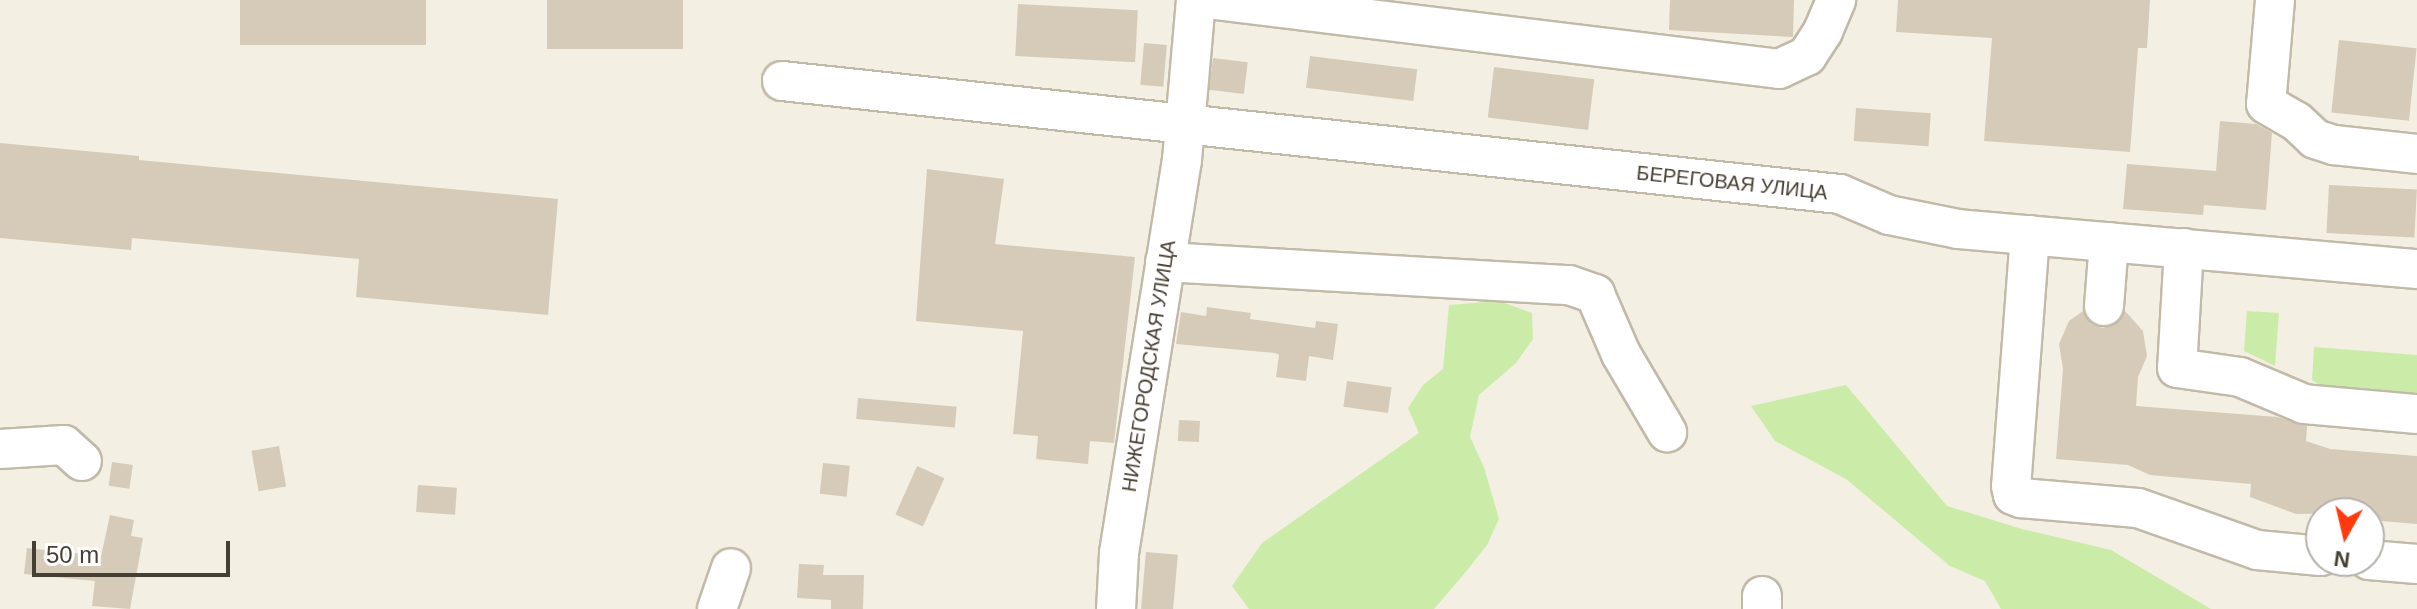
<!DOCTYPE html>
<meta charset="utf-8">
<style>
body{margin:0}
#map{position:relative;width:2417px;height:609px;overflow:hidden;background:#f3efe3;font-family:Helvetica,sans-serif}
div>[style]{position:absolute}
.green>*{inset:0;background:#cbeca8}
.building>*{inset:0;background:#d6cbb8;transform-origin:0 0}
.roads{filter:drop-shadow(2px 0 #c2baa8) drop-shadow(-2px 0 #c2baa8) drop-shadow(0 2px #c2baa8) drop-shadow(0 -2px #c2baa8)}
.minor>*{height:38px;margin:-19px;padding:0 19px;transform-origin:19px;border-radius:19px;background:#fff}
span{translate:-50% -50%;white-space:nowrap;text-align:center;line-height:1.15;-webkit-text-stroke:7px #fff;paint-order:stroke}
.street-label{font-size:20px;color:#463f33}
.north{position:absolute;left:2305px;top:497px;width:80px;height:80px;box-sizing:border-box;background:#fff;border:2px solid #b5b2ad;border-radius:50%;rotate:188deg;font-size:22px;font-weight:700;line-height:32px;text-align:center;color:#463f33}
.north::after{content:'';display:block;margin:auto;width:28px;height:36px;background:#ff3a0e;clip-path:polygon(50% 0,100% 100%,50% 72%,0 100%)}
.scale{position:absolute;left:32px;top:541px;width:198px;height:36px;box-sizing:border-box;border:4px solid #463f33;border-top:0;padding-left:10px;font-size:24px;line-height:28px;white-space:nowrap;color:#463f33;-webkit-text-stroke:6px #fff;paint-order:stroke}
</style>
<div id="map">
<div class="green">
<div style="clip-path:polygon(1499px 301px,1532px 313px,1533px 339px,1516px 363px,1479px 395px,1470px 437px,1484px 467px,1499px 519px,1487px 545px,1464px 574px,1434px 609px,1249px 609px,1232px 586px,1262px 543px,1419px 433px,1408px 408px,1423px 385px,1443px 369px,1449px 305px)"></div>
<div style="clip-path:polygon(2247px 311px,2279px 313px,2275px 366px,2244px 351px)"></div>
<div style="clip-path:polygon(2314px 347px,2417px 355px,2417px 395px,2324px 388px,2312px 380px)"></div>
<div style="clip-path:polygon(1846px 385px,1947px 506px,2022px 529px,2111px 550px,2211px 609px,2001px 609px,1985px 581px,1950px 566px,1846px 479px,1775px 441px,1751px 406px)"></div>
</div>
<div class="building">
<div style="left:240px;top:0;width:186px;height:45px"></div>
<div style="left:547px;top:0;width:136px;height:49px"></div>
<div style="clip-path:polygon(1670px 0,1794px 0,1793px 37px,1669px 30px)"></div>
<div style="clip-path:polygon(1898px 0,2150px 0,2147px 48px,2138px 48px,2130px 152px,1984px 141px,1992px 38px,1896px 32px)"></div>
<div style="left:1018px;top:4px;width:120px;height:52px;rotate:3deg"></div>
<div style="left:2339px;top:40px;width:78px;height:73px;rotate:6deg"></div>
<div style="left:1144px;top:43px;width:23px;height:42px;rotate:5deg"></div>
<div style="left:1310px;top:56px;width:108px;height:32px;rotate:7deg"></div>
<div style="left:1213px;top:58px;width:35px;height:32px;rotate:7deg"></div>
<div style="left:1494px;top:67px;width:101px;height:51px;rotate:7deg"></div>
<div style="left:1856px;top:108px;width:75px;height:33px;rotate:4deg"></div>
<div style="clip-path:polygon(2220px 121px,2256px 124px,2272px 133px,2266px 210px,2204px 205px,2203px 215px,2123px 209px,2127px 164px,2216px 171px)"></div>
<div style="clip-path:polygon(0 143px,139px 156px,139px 160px,558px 199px,548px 315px,356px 297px,359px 259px,132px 238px,131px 250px,0 238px)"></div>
<div style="clip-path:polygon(927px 169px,1004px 179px,995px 244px,1135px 257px,1114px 443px,1090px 441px,1088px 464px,1036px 459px,1038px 436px,1013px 434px,1023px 331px,916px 321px)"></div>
<div style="left:2329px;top:185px;width:88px;height:48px;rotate:3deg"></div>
<div style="clip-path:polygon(1207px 307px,1251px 313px,1250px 319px,1315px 328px,1316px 321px,1338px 324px,1333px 360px,1309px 356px,1306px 381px,1276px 377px,1279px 355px,1275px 353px,1176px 344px,1181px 312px,1206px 316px)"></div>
<div style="clip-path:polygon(2083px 311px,2091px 324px,2103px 328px,2114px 325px,2125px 311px,2143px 331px,2147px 356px,2138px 377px,2136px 406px,2277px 417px,2307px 426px,2306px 441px,2330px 449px,2417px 456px,2417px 524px,2369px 520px,2369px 513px,2296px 514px,2250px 497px,2251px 484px,2150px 475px,2128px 465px,2056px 459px,2063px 369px,2059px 344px,2069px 321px)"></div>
<div style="left:1347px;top:381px;width:45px;height:26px;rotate:8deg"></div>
<div style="left:858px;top:398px;width:99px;height:21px;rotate:5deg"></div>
<div style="left:1179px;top:420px;width:21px;height:21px;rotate:3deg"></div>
<div style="left:279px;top:446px;width:41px;height:28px;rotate:80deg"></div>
<div style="left:112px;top:462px;width:21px;height:24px;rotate:8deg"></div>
<div style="left:823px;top:463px;width:27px;height:31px;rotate:6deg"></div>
<div style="left:917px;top:466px;width:30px;height:53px;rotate:24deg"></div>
<div style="left:418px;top:485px;width:39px;height:27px;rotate:4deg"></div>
<div style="clip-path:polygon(110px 515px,134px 520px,131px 536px,143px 538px,130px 609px,92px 606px,95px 581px,24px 574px,27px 548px,101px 556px)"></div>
<div style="left:1146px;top:552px;width:32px;height:57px;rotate:5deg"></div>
<div style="clip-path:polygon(799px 564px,824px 565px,823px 575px,864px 575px,863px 609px,831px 609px,831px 600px,797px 598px)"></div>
</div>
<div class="roads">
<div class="minor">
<div style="left:1215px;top:0;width:568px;rotate:6.97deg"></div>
<div style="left:1779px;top:69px;width:31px;rotate:-25deg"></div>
<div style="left:1807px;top:56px;width:30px;rotate:-57deg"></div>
<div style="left:1823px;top:31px;width:34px;rotate:-67deg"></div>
<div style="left:2275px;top:0;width:104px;rotate:94.9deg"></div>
<div style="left:2266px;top:104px;width:34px;rotate:30deg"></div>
<div style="left:2296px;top:121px;width:26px;rotate:43deg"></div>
<div style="left:2315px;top:139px;width:20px;rotate:18deg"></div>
<div style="left:2334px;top:145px;width:83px;rotate:6.2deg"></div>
<div style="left:782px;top:81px;width:1064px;rotate:6.1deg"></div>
<div style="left:1840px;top:194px;width:53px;rotate:23.2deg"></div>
<div style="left:1889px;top:215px;width:70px;rotate:11.5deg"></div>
<div style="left:1958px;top:229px;width:461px;rotate:5deg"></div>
<div style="left:2030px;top:235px;width:252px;rotate:94.3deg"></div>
<div style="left:2011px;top:486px;width:9px;rotate:77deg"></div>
<div style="left:2013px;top:495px;width:9px;rotate:21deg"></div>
<div style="left:2021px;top:498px;width:117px;rotate:4.9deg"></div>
<div style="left:2138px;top:508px;width:126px;rotate:19.4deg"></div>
<div style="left:2257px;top:550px;width:64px;rotate:5.4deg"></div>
<div style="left:2184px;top:248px;width:120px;rotate:93.3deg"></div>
<div style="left:2177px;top:368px;width:64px;rotate:8.1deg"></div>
<div style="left:2240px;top:377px;width:69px;rotate:22.9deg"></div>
<div style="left:2304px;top:404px;width:113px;rotate:5.1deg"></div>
<div style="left:1165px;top:262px;width:405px;rotate:3.3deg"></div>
<div style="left:1569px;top:285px;width:28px;rotate:19deg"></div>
<div style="left:1595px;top:294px;width:65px;rotate:66.6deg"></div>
<div style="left:1621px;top:354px;width:91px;rotate:59.5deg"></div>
<div style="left:2104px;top:306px;width:64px;rotate:-85.5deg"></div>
<div style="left:0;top:449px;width:64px;rotate:-3.6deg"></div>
<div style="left:64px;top:445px;width:24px;rotate:42deg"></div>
<div style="left:2369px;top:560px;width:48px;rotate:4.8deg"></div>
<div style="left:717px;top:609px;width:43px;rotate:-71.1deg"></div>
<div style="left:1116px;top:609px;width:56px;rotate:-86.9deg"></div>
<div style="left:1119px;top:553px;width:398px;rotate:-80.9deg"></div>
<div style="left:1182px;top:160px;width:161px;rotate:-85deg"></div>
<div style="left:1762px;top:609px;width:13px;rotate:-90deg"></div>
</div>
</div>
<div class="street-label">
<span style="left:1732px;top:183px;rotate:6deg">БЕРЕГОВАЯ УЛИЦА</span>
<span style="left:1149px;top:366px;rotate:-81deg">НИЖЕГОРОДСКАЯ УЛИЦА</span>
</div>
<div class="north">N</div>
<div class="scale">50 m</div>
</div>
